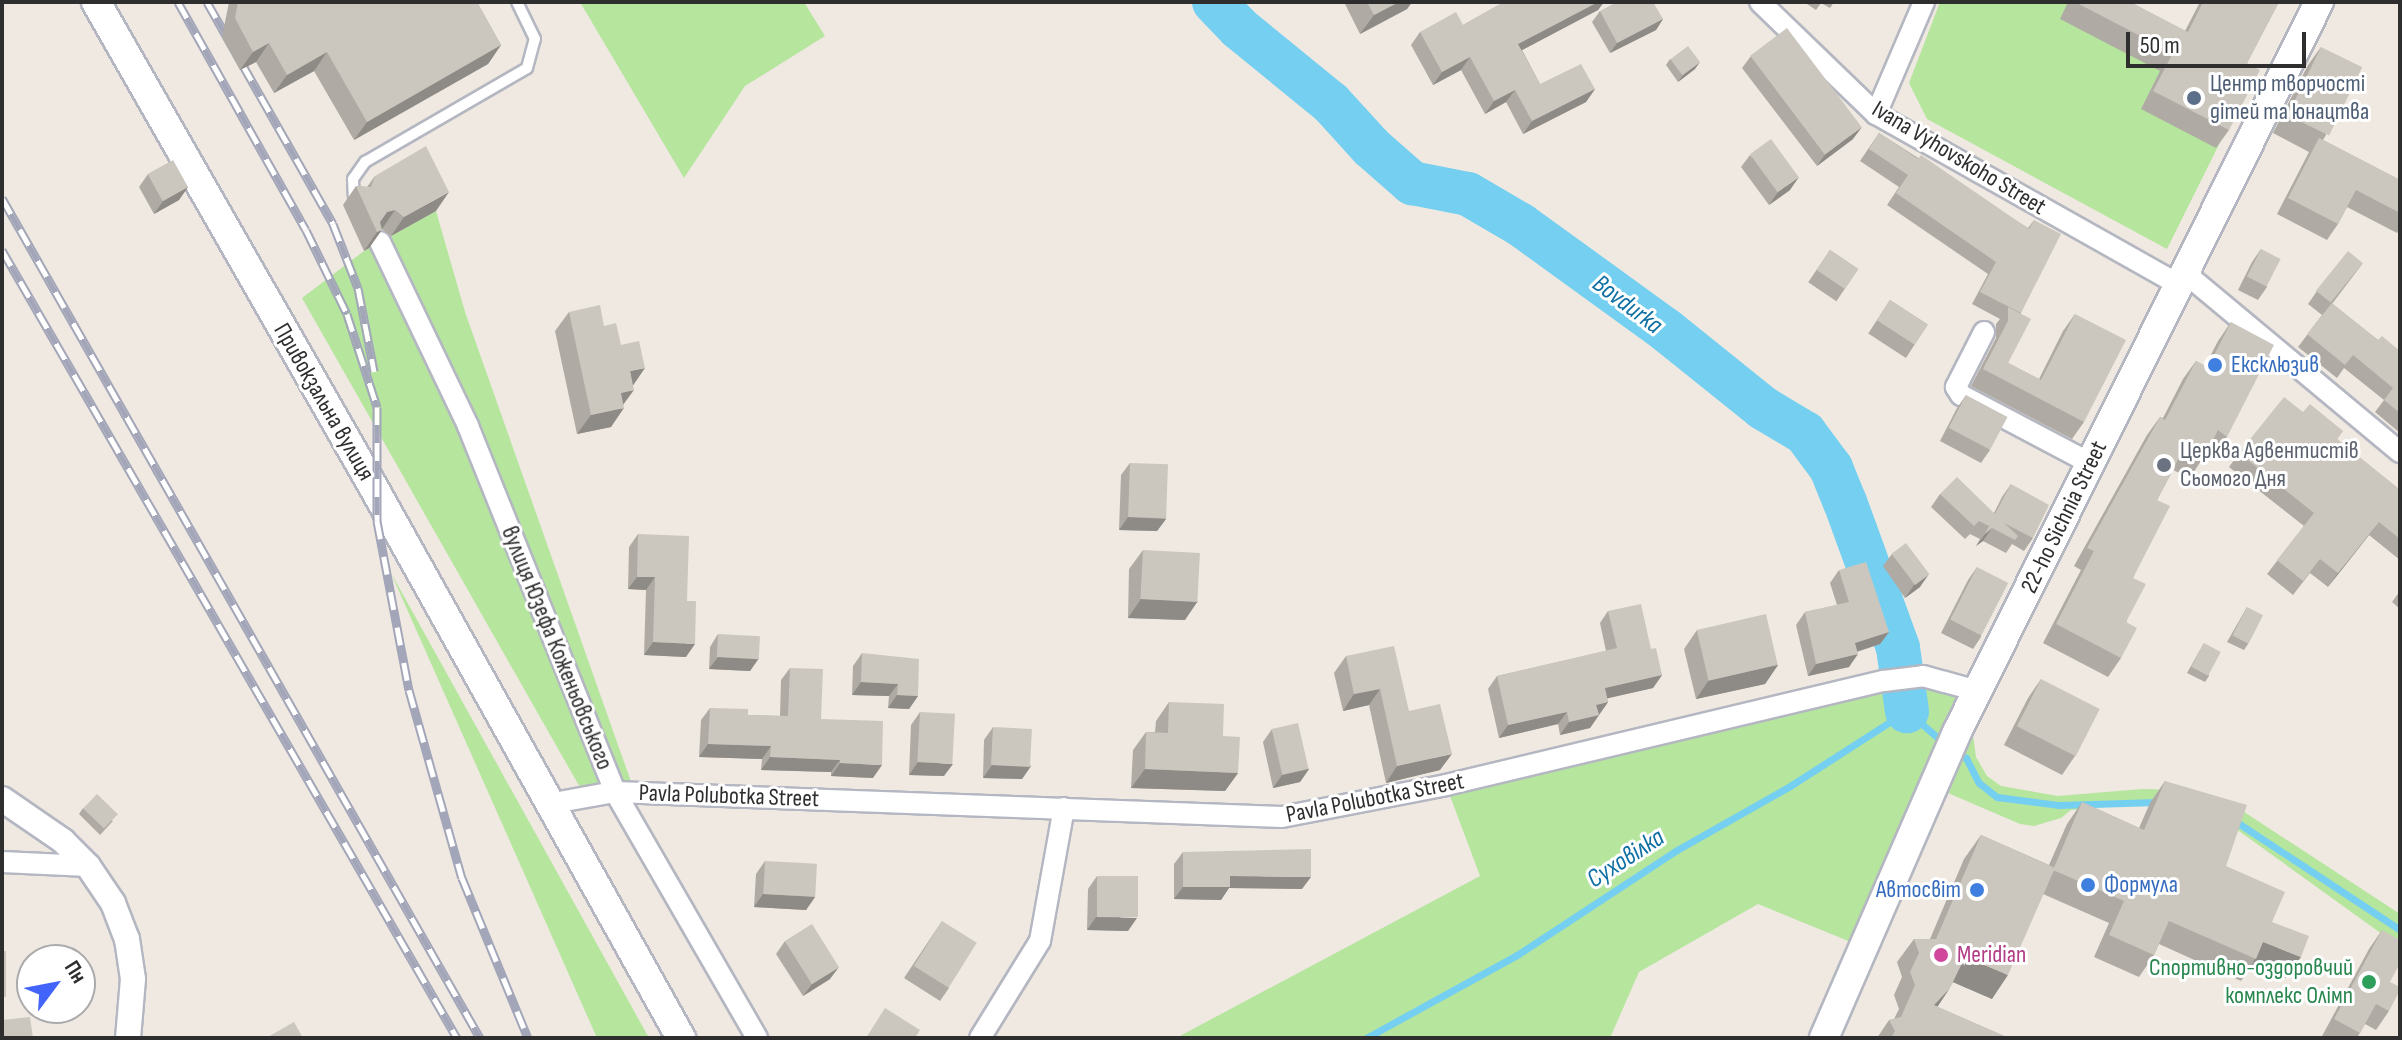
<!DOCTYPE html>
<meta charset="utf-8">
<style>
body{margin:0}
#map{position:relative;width:2402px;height:1040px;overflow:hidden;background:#efe9e1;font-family:"Sofia Sans Condensed",sans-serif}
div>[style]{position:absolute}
.green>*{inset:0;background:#b6e59e}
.stream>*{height:7px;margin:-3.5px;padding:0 3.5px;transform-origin:3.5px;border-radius:3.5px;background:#75cff0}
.river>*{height:44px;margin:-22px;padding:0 22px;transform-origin:22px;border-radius:22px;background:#75cff0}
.roads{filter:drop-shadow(2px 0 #b4b7c1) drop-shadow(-2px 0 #b4b7c1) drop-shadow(0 2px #b4b7c1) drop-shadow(0 -2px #b4b7c1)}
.service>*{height:10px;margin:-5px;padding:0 5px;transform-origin:5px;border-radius:5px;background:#fff}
.minor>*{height:20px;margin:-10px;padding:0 10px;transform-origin:10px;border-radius:10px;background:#fff}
.tertiary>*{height:24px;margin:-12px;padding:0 12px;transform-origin:12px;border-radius:12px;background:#fff}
.secondary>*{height:28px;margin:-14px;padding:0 14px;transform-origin:14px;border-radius:14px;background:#fff}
.rail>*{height:9px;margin-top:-4.5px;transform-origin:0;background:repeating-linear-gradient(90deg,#fff 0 18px,#a3a6b8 0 36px);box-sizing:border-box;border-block:2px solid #a3a6b8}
.wall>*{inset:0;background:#afaba4;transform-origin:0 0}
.shaded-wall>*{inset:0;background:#8e8b86}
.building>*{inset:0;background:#cbc7bf;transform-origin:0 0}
.dots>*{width:22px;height:22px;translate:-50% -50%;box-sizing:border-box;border:4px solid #fff;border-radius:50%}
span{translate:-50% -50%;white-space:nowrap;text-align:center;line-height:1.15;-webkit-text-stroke:6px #fff;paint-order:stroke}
.service-label{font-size:24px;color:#4e5e75}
.left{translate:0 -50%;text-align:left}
.street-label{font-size:24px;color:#2e2e2e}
.shop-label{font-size:24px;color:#366cbe}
.right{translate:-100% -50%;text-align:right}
.worship-label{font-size:24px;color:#5b616d}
.hotel-label{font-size:24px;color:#b23c85}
.leisure-label{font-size:24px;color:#27864d}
.water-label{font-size:26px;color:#0d6fa3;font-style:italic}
.frame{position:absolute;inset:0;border:4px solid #2e2e2e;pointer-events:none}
.north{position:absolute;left:16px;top:944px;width:80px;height:80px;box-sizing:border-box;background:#fff;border:2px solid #ababab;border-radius:50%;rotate:58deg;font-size:22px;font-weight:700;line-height:32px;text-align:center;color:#2e2e2e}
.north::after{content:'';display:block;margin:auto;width:28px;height:36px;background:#4264fb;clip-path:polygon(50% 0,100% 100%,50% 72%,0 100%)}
.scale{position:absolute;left:2126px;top:32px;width:180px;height:36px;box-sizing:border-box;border:4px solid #2e2e2e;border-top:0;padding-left:10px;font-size:24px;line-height:28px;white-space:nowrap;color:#2e2e2e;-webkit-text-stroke:6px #fff;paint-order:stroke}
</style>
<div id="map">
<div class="green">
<div style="clip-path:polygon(580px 2px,804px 2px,825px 36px,745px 86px,684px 178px)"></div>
<div style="clip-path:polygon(1203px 2px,1228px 2px,1266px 40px,1335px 95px,1398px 162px,1414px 172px,1471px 186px,1547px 232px,1751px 391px,1806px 424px,1838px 465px,1912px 671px,1896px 673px,1839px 504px,1824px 473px,1799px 438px,1739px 400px,1573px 269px,1517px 230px,1467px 202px,1409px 190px,1390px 175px,1305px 89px,1256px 54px)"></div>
<div style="clip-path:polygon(1940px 2px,2112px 2px,2252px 78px,2167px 249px,1927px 119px,1909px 83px)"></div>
<div style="clip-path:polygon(436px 211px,465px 312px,635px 793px,586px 798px,302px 298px,364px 251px)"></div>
<div style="clip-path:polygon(391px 573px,649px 1038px,597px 1038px)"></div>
<div style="clip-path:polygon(1884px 681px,1978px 691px,1972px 728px,1976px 757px,1987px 776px,2001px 786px,2058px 796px,2142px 789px,2179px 790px,2232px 804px,2400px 914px,2400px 947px,2232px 826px,2150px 803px,2071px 810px,2061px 818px,2034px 826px,2020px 824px,1934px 787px,1863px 947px,1758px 904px,1639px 972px,1610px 1038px,1176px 1038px,1480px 876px,1446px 785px)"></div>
</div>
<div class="stream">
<div style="left:1956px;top:752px;width:12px;rotate:31deg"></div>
<div style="left:1966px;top:758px;width:28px;rotate:63deg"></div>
<div style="left:1979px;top:783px;width:23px;rotate:38deg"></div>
<div style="left:1997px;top:797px;width:63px;rotate:7.4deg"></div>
<div style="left:2059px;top:805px;width:98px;rotate:-1.8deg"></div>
<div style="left:2235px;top:821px;width:198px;rotate:33.4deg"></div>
<div style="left:1366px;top:1038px;width:172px;rotate:-28.8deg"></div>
<div style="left:1517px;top:955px;width:191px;rotate:-33.3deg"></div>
<div style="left:1677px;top:850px;width:130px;rotate:-29.5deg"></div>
<div style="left:1790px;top:786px;width:139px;rotate:-32.7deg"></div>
<div style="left:1907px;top:711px;width:52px;rotate:41.1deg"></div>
</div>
<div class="river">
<div style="left:1214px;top:2px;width:36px;rotate:46deg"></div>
<div style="left:1239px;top:28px;width:119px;rotate:39.2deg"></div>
<div style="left:1331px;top:103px;width:59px;rotate:47.7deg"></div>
<div style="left:1371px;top:147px;width:55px;rotate:41.3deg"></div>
<div style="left:1412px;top:183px;width:57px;rotate:11.1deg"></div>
<div style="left:1468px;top:194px;width:61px;rotate:30.3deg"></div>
<div style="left:1521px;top:225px;width:179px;rotate:35.9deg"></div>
<div style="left:1666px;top:330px;width:124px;rotate:38.8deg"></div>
<div style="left:1763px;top:408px;width:49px;rotate:30.8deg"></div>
<div style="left:1805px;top:433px;width:44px;rotate:53.4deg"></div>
<div style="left:1831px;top:468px;width:37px;rotate:68deg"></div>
<div style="left:1845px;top:502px;width:155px;rotate:70deg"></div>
<div style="left:1898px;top:648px;width:64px;rotate:81.9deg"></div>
</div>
<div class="roads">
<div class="service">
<div style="left:354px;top:199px;width:20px;rotate:-93deg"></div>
<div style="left:353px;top:179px;width:21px;rotate:-55deg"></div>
<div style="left:365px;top:162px;width:187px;rotate:-30.1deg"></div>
<div style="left:527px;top:68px;width:30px;rotate:-75deg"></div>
<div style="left:535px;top:39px;width:41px;rotate:-115.9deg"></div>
</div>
<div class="minor">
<div style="left:1760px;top:2px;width:161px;rotate:44deg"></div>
<div style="left:1876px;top:114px;width:348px;rotate:29.4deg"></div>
<div style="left:1876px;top:114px;width:122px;rotate:-66.8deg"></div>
<div style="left:380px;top:242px;width:204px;rotate:64.4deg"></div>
<div style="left:468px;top:426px;width:394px;rotate:68.1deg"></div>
<div style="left:615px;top:792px;width:284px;rotate:60deg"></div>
<div style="left:2185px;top:273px;width:280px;rotate:39.8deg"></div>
<div style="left:1984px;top:332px;width:62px;rotate:117deg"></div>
<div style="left:1956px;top:387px;width:9px;rotate:58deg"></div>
<div style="left:1961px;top:395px;width:146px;rotate:27.8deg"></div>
<div style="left:548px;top:804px;width:68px;rotate:-10.2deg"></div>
<div style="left:615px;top:792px;width:667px;rotate:2.15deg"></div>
<div style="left:1282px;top:817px;width:167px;rotate:-11deg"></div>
<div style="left:1446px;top:785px;width:450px;rotate:-13.4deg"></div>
<div style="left:1884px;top:681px;width:39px;rotate:-7deg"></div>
<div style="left:1923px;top:676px;width:57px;rotate:15.3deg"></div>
<div style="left:2px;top:862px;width:86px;rotate:2.7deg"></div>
<div style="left:980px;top:1038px;width:114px;rotate:-58.3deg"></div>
<div style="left:1040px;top:941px;width:135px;rotate:-79.8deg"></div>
</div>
<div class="tertiary">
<div style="left:2px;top:799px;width:74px;rotate:34.5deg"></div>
<div style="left:63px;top:841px;width:35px;rotate:45deg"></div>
<div style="left:88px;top:866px;width:45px;rotate:56deg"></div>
<div style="left:113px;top:903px;width:39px;rotate:69deg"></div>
<div style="left:127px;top:939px;width:40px;rotate:81.5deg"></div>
<div style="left:133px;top:979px;width:59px;rotate:94.8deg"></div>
</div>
<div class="secondary">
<div style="left:96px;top:2px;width:562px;rotate:60.24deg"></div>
<div style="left:375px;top:490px;width:628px;rotate:60.82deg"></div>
<div style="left:1824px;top:1038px;width:334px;rotate:-66.5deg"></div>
<div style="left:1957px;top:732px;width:815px;rotate:-63.62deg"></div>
</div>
</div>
<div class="rail">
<div style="left:178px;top:2px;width:261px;rotate:60.7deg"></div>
<div style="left:306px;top:230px;width:93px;rotate:64deg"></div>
<div style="left:347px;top:314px;width:98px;rotate:72.1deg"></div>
<div style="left:377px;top:407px;width:114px;rotate:90deg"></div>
<div style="left:377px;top:521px;width:172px;rotate:79.3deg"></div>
<div style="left:409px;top:690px;width:195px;rotate:74.3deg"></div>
<div style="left:462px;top:878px;width:173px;rotate:67.6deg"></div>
<div style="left:207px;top:2px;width:255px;rotate:60.4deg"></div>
<div style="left:333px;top:224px;width:69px;rotate:68.7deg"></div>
<div style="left:358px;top:288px;width:85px;rotate:79.1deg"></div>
<div style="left:2px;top:198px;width:966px;rotate:60.36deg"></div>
<div style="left:2px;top:250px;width:910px;rotate:60deg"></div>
</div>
<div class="wall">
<div style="clip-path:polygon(229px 2px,477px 2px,501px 45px,488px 64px,354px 140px,314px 71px,274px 93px,256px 62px,240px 70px,222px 37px)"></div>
<div style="clip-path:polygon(1344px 2px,1412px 2px,1407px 9px,1360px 34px)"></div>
<div style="clip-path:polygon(1504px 2px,1604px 2px,1598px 10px,1522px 50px,1540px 84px,1595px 89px,1586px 102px,1523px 134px,1506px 102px,1485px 114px,1461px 70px,1433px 85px,1411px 45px,1420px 32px,1463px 25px)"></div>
<div style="clip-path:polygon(1804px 2px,1834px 2px,1830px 8px,1821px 3px,1816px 10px)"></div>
<div style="clip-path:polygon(2068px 2px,2130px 2px,2185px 31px,2200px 2px,2279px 2px,2247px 63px,2229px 130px,2216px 148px,2141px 109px,2160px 71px,2060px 19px)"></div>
<div style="clip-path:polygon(1600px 11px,1663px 19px,1656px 30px,1610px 53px,1592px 22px)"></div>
<div style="clip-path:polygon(2321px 47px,2326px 135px,2323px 140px,2400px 180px,2400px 228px,2397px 233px,2347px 207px,2338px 224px,2327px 240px,2277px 214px,2309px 152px,2273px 133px,2308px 65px)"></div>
<div style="clip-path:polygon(1751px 56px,1853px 139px,1817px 166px,1742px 68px)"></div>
<div style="clip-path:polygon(1670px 59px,1695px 69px,1678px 82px,1666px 65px)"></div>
<div style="clip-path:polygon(1879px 133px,2028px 228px,2034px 220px,2021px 313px,2008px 363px,2039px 379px,2063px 331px,2075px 314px,2084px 422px,2072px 439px,1971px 386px,1996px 338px,1996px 324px,2000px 319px,1972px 304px,1988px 274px,1887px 205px,1899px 187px,1860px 161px)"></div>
<div style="clip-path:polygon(1750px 155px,1790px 190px,1769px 205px,1741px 167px)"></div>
<div style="clip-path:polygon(148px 174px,188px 187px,179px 200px,154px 214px,139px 187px)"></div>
<div style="clip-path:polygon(375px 176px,436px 211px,391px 236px,382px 229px,369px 248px,364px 251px,343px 205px,356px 186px,367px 187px)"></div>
<div style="clip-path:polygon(2261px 249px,2267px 287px,2258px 300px,2238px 290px,2252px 262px)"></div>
<div style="left:1830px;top:250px;width:34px;height:39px;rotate:34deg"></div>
<div style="clip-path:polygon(2363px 263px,2332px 304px,2378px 340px,2400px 351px,2400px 433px,2375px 412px,2384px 400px,2344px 368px,2337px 378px,2298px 347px,2322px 315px,2308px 304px,2317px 291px)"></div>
<div style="left:1890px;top:300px;width:45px;height:40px;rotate:33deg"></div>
<div style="clip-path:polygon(569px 312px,604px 326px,621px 345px,633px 386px,611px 427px,577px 434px,555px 331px)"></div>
<div style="clip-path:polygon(2231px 322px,2227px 437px,2214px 456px,2208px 450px,2190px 478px,2173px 470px,2157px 500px,2133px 578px,2121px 658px,2108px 677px,2043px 643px,2081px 570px,2074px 566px,2147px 435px,2160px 417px,2163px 418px,2183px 379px,2196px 361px,2205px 366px,2218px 341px)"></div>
<div style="clip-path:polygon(1966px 395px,1990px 450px,1981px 463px,1940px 441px,1957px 408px)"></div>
<div style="clip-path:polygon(2343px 431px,2337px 439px,2400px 490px,2400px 560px,2369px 535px,2328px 587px,2310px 573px,2293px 595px,2267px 574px,2304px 526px,2229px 467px,2239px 453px)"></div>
<div style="clip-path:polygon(1130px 463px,1166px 519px,1157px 531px,1119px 530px,1121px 475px)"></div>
<div style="clip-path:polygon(2011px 484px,2033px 538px,2024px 551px,2012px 544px,2006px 553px,1983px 541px,1976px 546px,1980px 539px,1970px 534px,1965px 539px,1931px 507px,1940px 494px,1994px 513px,2002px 497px)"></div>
<div style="clip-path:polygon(638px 534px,687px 601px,686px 657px,644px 655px,646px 590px,628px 589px,629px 547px)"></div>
<div style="clip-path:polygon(1143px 550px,1185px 620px,1128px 618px,1129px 569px)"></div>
<div style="clip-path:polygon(1892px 554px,1920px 587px,1905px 598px,1883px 566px)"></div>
<div style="clip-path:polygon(1977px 567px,1981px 637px,1973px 649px,1941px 633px,1968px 580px)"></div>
<div style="clip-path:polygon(1839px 570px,1889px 632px,1880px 644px,1857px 652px,1849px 667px,1808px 676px,1796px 625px,1805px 612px,1837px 605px,1830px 583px)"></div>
<div style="clip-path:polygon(2400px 591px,2400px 609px,2392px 602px)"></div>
<div style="clip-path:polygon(2247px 607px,2248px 644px,2244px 650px,2227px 642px)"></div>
<div style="clip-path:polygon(1608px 611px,1651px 649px,1662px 675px,1653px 688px,1607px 698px,1608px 702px,1590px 728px,1560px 735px,1558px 724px,1499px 738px,1488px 689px,1497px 676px,1606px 651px,1600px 623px)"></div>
<div style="clip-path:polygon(1697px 630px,1778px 665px,1765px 684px,1696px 699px,1684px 649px)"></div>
<div style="clip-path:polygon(718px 634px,759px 658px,750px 671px,709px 669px,710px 647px)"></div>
<div style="clip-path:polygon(2204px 643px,2209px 676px,2205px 682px,2187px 673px)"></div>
<div style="clip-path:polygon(862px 653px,918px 696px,909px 709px,888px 708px,889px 696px,852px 695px,853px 666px)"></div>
<div style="clip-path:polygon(1346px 656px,1409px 711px,1440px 770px,1386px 783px,1369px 705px,1343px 711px,1334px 673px)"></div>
<div style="clip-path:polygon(790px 668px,821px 719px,873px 778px,831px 776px,831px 772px,761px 770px,762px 759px,699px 757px,701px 720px,710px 708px,748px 715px,780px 716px,781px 680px)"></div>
<div style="clip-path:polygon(2041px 679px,2075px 756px,2062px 775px,2004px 745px,2028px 698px)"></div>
<div style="clip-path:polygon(1169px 702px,1223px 736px,1238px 773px,1225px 791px,1131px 788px,1133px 750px,1146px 732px,1155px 732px,1156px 721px)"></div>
<div style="clip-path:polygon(920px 712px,944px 776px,909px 775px,911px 725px)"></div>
<div style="clip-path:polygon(993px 727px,1031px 766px,1022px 779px,983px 778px,984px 740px)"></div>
<div style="clip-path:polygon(1272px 729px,1309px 769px,1300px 782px,1273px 788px,1263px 742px)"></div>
<div style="clip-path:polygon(2165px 781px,2226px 866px,2272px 922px,2286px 978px,2252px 965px,2241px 981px,2159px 944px,2154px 955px,2139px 977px,2094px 957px,2109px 923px,2043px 894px,1992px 999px,1953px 982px,1937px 1007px,2009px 1038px,1877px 1038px,1889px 1020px,1894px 1019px,1899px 1009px,1894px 995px,1902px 977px,1897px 962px,1914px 939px,1930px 939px,1964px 859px,1981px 835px,2049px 865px,2067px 824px,2082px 802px,2139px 828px,2150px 803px)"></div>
<div style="clip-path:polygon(83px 808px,113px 821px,100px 835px,79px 814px)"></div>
<div style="clip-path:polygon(1183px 852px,1302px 889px,1229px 888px,1221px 900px,1174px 899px,1174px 864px)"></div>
<div style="clip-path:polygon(765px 861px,815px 897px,806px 910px,754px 907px,756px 874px)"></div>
<div style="clip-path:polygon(1097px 876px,1128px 931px,1087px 930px,1088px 889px)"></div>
<div style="clip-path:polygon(942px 921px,949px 988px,940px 1001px,904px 978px)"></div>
<div style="clip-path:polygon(2382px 930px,2390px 982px,2389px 1011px,2376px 1030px,2365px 1024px,2357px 1038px,2321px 1038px,2369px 949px)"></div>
<div style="clip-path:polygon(785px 941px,830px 979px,803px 996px,776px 954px)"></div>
</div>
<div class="shaded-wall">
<div style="clip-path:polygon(1399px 2px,1412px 2px,1407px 9px,1360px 34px,1374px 15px)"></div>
<div style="clip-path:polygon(1598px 2px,1604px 2px,1598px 10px,1509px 57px,1518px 44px)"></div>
<div style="clip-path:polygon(1663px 19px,1656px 30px,1610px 53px,1617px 43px)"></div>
<div style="clip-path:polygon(269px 43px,256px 62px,240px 70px,253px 52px)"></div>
<div style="clip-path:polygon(501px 45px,488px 64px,354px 140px,367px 122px)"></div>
<div style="clip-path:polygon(327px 52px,314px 71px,274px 93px,287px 75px)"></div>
<div style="clip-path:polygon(1470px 57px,1461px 70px,1433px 85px,1442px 72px)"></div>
<div style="clip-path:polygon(1700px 62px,1695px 69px,1678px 82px,1683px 75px)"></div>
<div style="clip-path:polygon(1595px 89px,1586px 102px,1523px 134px,1532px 121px)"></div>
<div style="clip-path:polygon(1515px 90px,1506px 102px,1485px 114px,1494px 101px)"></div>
<div style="clip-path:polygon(1862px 127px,1853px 139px,1817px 166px,1826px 153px)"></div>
<div style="clip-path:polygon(1799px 177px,1790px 190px,1769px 205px,1778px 192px)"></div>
<div style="clip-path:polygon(188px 187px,179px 200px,154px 214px,163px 201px)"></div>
<div style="clip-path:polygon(449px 192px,436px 211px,391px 236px,404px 217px)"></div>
<div style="clip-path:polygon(395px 210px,382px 229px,375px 229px,387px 212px)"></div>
<div style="clip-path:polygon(382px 230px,369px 248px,364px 251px,377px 232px)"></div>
<div style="clip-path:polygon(645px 368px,632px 387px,630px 371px)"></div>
<div style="clip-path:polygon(634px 390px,620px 409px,621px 393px)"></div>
<div style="clip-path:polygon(624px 408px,611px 427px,577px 434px,591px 415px)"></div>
<div style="clip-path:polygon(1128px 517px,1166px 519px,1157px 531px,1119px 530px)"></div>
<div style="clip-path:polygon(2379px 522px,2369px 535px,2328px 587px,2338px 573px)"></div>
<div style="clip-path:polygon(1992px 528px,1983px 541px,1976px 546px,1985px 534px)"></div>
<div style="clip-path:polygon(1929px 574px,1920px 587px,1905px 598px,1914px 585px)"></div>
<div style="clip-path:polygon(637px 577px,655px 577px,646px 590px,628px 589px)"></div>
<div style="clip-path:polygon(1141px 599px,1198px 601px,1185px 620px,1128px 618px)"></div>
<div style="clip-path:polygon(1889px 632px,1880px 644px,1846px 655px,1855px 643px)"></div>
<div style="clip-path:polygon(653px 642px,695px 644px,686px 657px,644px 655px)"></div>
<div style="clip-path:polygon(1858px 654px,1849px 667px,1808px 676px,1816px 664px)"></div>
<div style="clip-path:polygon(718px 657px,759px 658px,750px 671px,709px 669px)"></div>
<div style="clip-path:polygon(1778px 665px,1765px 684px,1696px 699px,1709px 680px)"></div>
<div style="clip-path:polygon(1662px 675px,1653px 688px,1596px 701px,1605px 688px)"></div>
<div style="clip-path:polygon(861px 682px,898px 684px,889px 696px,852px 695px)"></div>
<div style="clip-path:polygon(1380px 689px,1369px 705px,1343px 711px,1354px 694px)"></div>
<div style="clip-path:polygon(897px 695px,918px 696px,909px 709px,888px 708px)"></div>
<div style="clip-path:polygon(1608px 702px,1599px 715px,1596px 705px)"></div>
<div style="clip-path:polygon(1567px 712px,1558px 724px,1499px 738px,1508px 725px)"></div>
<div style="clip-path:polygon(1599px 715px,1590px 728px,1560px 735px,1569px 722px)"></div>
<div style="clip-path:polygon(708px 744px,771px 746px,762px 759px,699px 757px)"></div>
<div style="clip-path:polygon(1452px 754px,1440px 770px,1386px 783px,1397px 766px)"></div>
<div style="clip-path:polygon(770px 757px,840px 760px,831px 772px,761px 770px)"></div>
<div style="clip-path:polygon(918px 762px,953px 764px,944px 776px,909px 775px)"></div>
<div style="clip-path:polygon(840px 763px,882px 765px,873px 778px,831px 776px)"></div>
<div style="clip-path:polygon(992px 765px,1031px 766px,1022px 779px,983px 778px)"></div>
<div style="clip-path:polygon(1145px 769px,1238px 773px,1225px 791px,1131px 788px)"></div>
<div style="clip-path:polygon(1309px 769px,1300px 782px,1273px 788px,1282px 775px)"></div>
<div style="clip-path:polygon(1230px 876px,1311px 877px,1302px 889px,1229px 888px,1221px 900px,1174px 899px,1183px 887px)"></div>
<div style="clip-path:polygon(763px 894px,815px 897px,806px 910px,754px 907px)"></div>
<div style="clip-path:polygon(1096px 917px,1137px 918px,1128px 931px,1087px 930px)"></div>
<div style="clip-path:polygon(2263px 942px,2301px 957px,2286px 978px,2252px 965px)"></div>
<div style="clip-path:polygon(1965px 957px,2008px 975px,1992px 999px,1948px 980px)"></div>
<div style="clip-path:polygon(839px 967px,830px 979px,803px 996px,812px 984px)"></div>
<div style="clip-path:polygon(1950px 988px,1934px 1012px,1934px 1005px)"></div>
</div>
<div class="building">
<div style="clip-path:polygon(238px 2px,477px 2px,501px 45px,367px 122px,327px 52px,287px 75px,269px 43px,253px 52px,235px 18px)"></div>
<div style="clip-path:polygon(1367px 2px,1399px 2px,1374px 15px)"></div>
<div style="clip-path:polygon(1504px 2px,1598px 2px,1518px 44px,1540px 84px,1581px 64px,1595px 89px,1532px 121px,1515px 90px,1494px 101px,1470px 57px,1442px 72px,1420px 32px,1456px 12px,1463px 25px)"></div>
<div style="clip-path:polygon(1617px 2px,1653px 2px,1663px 19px,1617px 43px,1600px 11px)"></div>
<div style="clip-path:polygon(2075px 2px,2130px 2px,2188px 32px,2203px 2px,2279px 2px,2247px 63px,2260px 70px,2229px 130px,2153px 91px,2173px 53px)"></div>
<div style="left:1787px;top:28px;width:124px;height:46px;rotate:53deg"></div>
<div style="left:1688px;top:46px;width:20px;height:22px;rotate:53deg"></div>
<div style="left:2321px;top:47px;width:46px;height:76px;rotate:26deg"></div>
<div style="clip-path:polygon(1879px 133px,1918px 159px,1921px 155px,2029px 229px,2034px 220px,2061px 234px,2021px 313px,1980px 292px,1996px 262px,1896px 193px,1908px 175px,1869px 149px)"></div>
<div style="clip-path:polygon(2319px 138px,2400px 180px,2400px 213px,2356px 190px,2338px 224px,2288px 198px)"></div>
<div style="left:1771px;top:139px;width:47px;height:26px;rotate:54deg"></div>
<div style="clip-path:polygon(426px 146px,449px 192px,404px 217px,395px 210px,387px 212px,380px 222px,382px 230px,377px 232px,356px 186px,371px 187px,375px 176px)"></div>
<div style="left:173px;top:160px;width:31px;height:29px;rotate:61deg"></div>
<div style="left:2261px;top:249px;width:22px;height:31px;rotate:27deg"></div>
<div style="left:1830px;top:250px;width:34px;height:24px;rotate:34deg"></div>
<div style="left:2348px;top:251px;width:19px;height:51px;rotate:39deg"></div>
<div style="left:1890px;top:300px;width:45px;height:24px;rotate:33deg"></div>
<div style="clip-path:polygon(2332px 303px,2378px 340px,2382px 336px,2400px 351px,2400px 413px,2384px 400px,2393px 388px,2353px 355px,2345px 365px,2307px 334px)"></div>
<div style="clip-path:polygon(600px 305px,604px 326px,616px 323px,621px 345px,639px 341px,645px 368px,630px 371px,634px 390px,621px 393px,624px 408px,591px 415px,569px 312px)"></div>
<div style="clip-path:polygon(2008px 307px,2031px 319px,2008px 363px,2041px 380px,2075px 314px,2126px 340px,2084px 422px,1983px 369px,2008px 321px)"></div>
<div style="clip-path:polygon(2231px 322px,2274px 345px,2227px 437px,2218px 430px,2203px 460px,2183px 450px,2157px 500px,2170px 506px,2133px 578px,2146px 584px,2126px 622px,2137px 628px,2121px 658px,2056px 624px,2094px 551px,2087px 548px,2160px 417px,2165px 420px,2196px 361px,2208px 367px)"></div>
<div style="left:1966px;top:395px;width:47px;height:37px;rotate:28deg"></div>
<div style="clip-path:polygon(2284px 397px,2303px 412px,2310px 404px,2343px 431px,2337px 439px,2400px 490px,2400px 539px,2379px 522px,2338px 573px,2320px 559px,2303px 581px,2277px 560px,2314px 513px,2239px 453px)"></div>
<div style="left:1130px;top:463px;width:38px;height:54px;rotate:2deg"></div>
<div style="clip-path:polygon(1957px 477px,1995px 514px,2011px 484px,2049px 505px,2033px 538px,2004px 523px,2018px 536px,2015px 540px,1992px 528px,1985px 534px,1989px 526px,1979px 521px,1974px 526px,1940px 494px)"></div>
<div style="clip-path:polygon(638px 534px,689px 536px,687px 601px,696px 601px,695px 644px,653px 642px,655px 577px,637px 577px)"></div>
<div style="left:1906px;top:543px;width:39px;height:18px;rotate:53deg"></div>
<div style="left:1143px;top:550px;width:57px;height:49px;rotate:3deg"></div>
<div style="clip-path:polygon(1866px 562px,1889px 632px,1855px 643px,1858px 654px,1816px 664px,1805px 612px,1849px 602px,1839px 570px)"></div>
<div style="left:1977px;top:567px;width:35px;height:59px;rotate:27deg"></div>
<div style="clip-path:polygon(1641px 604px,1651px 649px,1656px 648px,1662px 675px,1605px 688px,1608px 702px,1596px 705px,1599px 715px,1569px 722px,1567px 712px,1508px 725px,1497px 676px,1617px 648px,1608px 611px)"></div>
<div style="left:2247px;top:607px;width:18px;height:32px;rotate:27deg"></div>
<div style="left:1766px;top:614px;width:52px;height:71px;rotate:77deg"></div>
<div style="left:718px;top:634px;width:42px;height:23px;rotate:3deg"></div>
<div style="left:2204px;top:643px;width:19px;height:27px;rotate:28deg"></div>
<div style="clip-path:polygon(1394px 646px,1409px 711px,1440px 704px,1452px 754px,1397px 766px,1380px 689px,1354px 694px,1346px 656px)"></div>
<div style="clip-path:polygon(862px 653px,919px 659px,918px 696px,897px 695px,898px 684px,861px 682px)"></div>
<div style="clip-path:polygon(790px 668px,823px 669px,821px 719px,883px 721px,882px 765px,840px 763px,840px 760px,770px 757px,771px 746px,708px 744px,710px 708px,748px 709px,748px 715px,788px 716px)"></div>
<div style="left:2041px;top:679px;width:66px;height:53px;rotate:27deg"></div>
<div style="clip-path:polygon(1169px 702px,1224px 704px,1223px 736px,1240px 737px,1238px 773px,1145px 769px,1146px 732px,1168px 733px)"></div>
<div style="left:920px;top:712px;width:35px;height:50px;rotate:3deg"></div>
<div style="left:1298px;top:723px;width:47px;height:27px;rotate:77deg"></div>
<div style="left:993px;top:727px;width:39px;height:38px;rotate:3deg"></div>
<div style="clip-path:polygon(2165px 781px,2247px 805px,2226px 866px,2285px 892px,2272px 922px,2309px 936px,2301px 957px,2263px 942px,2256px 959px,2169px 921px,2154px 955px,2109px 935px,2124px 901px,2053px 870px,2082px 802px,2144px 830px)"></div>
<div style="left:97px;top:794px;width:29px;height:20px;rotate:44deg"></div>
<div style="clip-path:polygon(1981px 835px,2055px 868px,2008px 975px,1965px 957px,1950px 988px,1934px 1005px,2009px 1038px,1891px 1038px,1895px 1031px,1889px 1020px,1901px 1017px,1915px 985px,1910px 972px,1919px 953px,1914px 939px,1936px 939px)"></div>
<div style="clip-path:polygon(1311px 849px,1311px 877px,1230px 876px,1230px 887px,1183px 887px,1183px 852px)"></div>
<div style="left:765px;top:861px;width:52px;height:33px;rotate:3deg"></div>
<div style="left:1097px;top:876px;width:41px;height:41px"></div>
<div style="left:942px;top:921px;width:41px;height:53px;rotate:32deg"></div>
<div style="left:812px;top:924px;width:51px;height:32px;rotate:58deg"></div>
<div style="clip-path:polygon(2382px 930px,2400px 940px,2400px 963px,2390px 982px,2400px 987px,2400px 990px,2389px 1011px,2376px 1004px,2360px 1033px,2334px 1019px)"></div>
<div style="left:2px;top:951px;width:4px;height:46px"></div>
<div style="clip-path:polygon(885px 1008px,920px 1030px,915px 1038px,866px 1038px)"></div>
<div style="clip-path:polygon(30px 1017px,33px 1038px,2px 1038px,2px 1020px)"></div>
<div style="clip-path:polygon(294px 1022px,303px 1038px,266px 1038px)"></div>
</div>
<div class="dots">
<div style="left:2194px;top:98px;background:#5c6f8a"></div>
<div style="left:2215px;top:365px;background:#3f7fe0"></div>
<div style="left:2164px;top:465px;background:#6b7280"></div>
<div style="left:2088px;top:885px;background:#3f7fe0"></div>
<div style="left:1977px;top:890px;background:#3f7fe0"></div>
<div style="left:1941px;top:955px;background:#d1479c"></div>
<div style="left:2369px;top:982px;background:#2e9e5b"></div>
</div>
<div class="service-label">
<span class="left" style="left:2210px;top:98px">Центр творчості<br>дітей та юнацтва</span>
</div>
<div class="street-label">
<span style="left:1959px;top:158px;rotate:31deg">Ivana Vyhovskoho Street</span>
<span style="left:324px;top:402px;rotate:60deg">Привокзальна вулиця</span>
<span style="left:2064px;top:517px;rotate:-64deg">22-ho Sichnia Street</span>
<span style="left:557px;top:648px;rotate:68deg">вулиця Юзефа Коженьовського</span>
<span style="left:729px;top:796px;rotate:2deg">Pavla Polubotka Street</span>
<span style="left:1375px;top:798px;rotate:-11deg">Pavla Polubotka Street</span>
</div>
<div class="shop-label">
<span class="left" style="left:2231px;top:365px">Ексклюзив</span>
<span class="left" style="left:2104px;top:885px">Формула</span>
<span class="right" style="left:1961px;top:890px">Автосвіт</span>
</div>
<div class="worship-label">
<span class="left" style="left:2180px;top:465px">Церква Адвентистів<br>Сьомого Дня</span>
</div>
<div class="hotel-label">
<span class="left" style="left:1957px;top:955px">Meridian</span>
</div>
<div class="leisure-label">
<span class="right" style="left:2353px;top:982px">Спортивно-оздоровчий<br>комплекс Олімп</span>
</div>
<div class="water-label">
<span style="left:1627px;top:305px;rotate:37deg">Bovdurka</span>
<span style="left:1626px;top:859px;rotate:-33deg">Суховілка</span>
</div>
<div class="frame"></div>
<div class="north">Пн</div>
<div class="scale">50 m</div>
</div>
